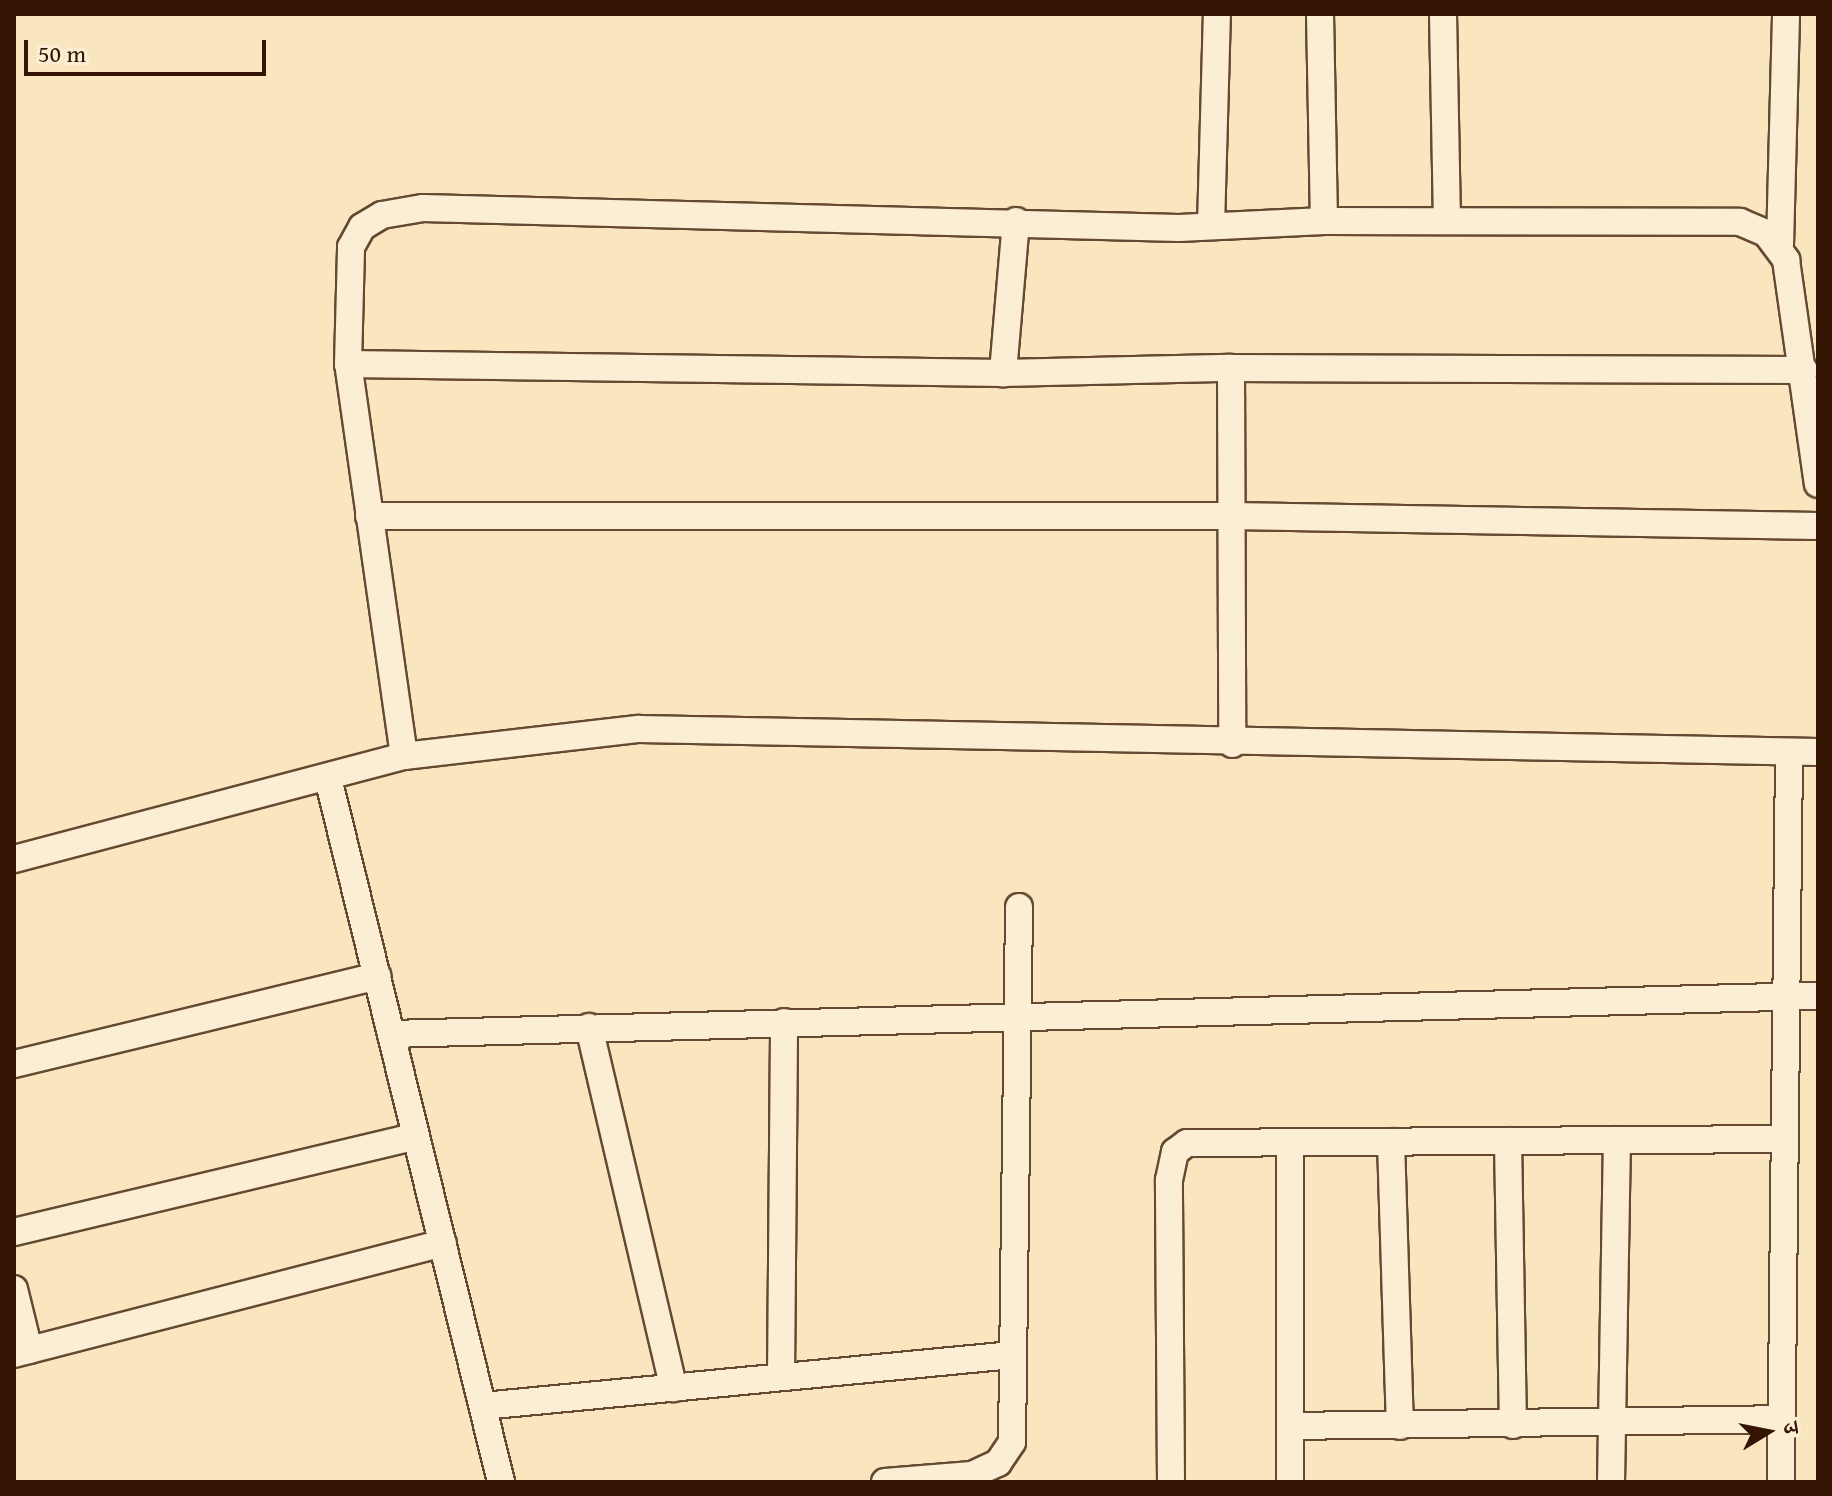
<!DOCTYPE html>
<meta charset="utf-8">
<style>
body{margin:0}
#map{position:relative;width:1832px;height:1496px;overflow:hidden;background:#f9e5be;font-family:"Gentium Book Plus","Noto Serif Devanagari",serif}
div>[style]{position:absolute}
.roads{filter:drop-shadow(2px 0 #654932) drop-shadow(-2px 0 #654932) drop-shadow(0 2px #654932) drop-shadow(0 -2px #654932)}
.street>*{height:26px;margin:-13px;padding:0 13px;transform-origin:13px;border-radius:13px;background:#fbeed5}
span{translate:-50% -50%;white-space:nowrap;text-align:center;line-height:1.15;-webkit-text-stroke:6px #fbeed5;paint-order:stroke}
.frame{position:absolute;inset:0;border:16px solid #341504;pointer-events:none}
.north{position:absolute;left:1728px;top:1392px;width:80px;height:80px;-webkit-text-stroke:6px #fbeed5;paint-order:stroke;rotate:80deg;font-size:22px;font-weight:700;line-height:32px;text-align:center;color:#341504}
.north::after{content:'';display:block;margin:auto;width:28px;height:36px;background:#341504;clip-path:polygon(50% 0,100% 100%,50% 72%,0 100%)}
.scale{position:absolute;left:24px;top:40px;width:242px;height:36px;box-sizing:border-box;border:4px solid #341504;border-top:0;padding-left:10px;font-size:24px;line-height:28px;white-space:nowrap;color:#341504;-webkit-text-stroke:6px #fbeed5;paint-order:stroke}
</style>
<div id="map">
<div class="roads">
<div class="street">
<div style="left:1320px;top:14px;width:207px;rotate:88.9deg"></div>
<div style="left:1443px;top:14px;width:207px;rotate:88.9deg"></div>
<div style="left:1016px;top:221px;width:153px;rotate:94.9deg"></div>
<div style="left:1003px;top:373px;width:228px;rotate:-1.3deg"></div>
<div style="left:1231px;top:368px;width:573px;rotate:0.2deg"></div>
<div style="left:1211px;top:226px;width:212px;rotate:-88.4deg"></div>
<div style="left:1780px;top:245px;width:231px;rotate:-88.5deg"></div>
<div style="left:348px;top:364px;width:655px;rotate:0.79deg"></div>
<div style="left:1231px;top:368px;width:376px;rotate:89.8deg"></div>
<div style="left:369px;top:516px;width:863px"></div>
<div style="left:1232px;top:516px;width:586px;rotate:0.98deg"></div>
<div style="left:404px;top:756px;width:396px;rotate:-98.1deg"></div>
<div style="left:348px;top:364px;width:117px;rotate:-88.5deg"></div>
<div style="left:351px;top:247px;width:23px;rotate:-61deg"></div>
<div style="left:362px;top:227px;width:23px;rotate:-31deg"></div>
<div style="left:382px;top:215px;width:42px;rotate:-9.7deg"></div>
<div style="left:423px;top:208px;width:756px;rotate:1.52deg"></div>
<div style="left:1179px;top:228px;width:145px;rotate:-2.8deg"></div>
<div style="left:1324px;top:221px;width:416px;rotate:0.1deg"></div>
<div style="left:1740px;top:222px;width:28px;rotate:23deg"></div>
<div style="left:1766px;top:233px;width:34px;rotate:53deg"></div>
<div style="left:1786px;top:260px;width:226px;rotate:81.9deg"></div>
<div style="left:328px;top:778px;width:725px;rotate:76.19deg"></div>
<div style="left:14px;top:859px;width:403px;rotate:-14.8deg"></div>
<div style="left:404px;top:756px;width:237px;rotate:-6.6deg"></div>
<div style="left:639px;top:729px;width:1179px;rotate:1.12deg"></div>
<div style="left:589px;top:1027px;width:371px;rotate:76.8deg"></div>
<div style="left:391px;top:1034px;width:1428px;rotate:-1.53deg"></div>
<div style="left:14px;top:1064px;width:374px;rotate:-13.6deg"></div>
<div style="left:1508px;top:1141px;width:284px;rotate:89deg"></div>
<div style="left:1391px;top:1142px;width:284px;rotate:88.2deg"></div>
<div style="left:14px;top:1232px;width:413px;rotate:-13.4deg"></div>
<div style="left:14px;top:1289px;width:63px;rotate:76.2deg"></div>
<div style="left:14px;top:1354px;width:443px;rotate:-14.5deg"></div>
<div style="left:781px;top:1377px;width:355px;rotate:-89.5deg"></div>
<div style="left:483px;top:1406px;width:532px;rotate:-5.5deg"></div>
<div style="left:1290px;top:1426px;width:491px;rotate:-0.8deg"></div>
<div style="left:885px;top:1482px;width:87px;rotate:-4.6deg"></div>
<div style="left:972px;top:1475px;width:29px;rotate:-25deg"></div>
<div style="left:998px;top:1463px;width:25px;rotate:-56deg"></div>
<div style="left:1012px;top:1442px;width:535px;rotate:-89.25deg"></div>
<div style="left:1171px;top:1482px;width:302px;rotate:-90.4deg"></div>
<div style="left:1169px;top:1180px;width:29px;rotate:-78deg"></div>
<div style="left:1175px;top:1152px;width:15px;rotate:-37deg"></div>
<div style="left:1187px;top:1143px;width:598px;rotate:-0.38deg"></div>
<div style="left:1290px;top:1482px;width:340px;rotate:-90deg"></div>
<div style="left:1611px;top:1482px;width:342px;rotate:-89deg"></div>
<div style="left:1781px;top:1482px;width:728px;rotate:-89.37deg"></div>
</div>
</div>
<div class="frame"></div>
<div class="north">उ</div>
<div class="scale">50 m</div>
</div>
